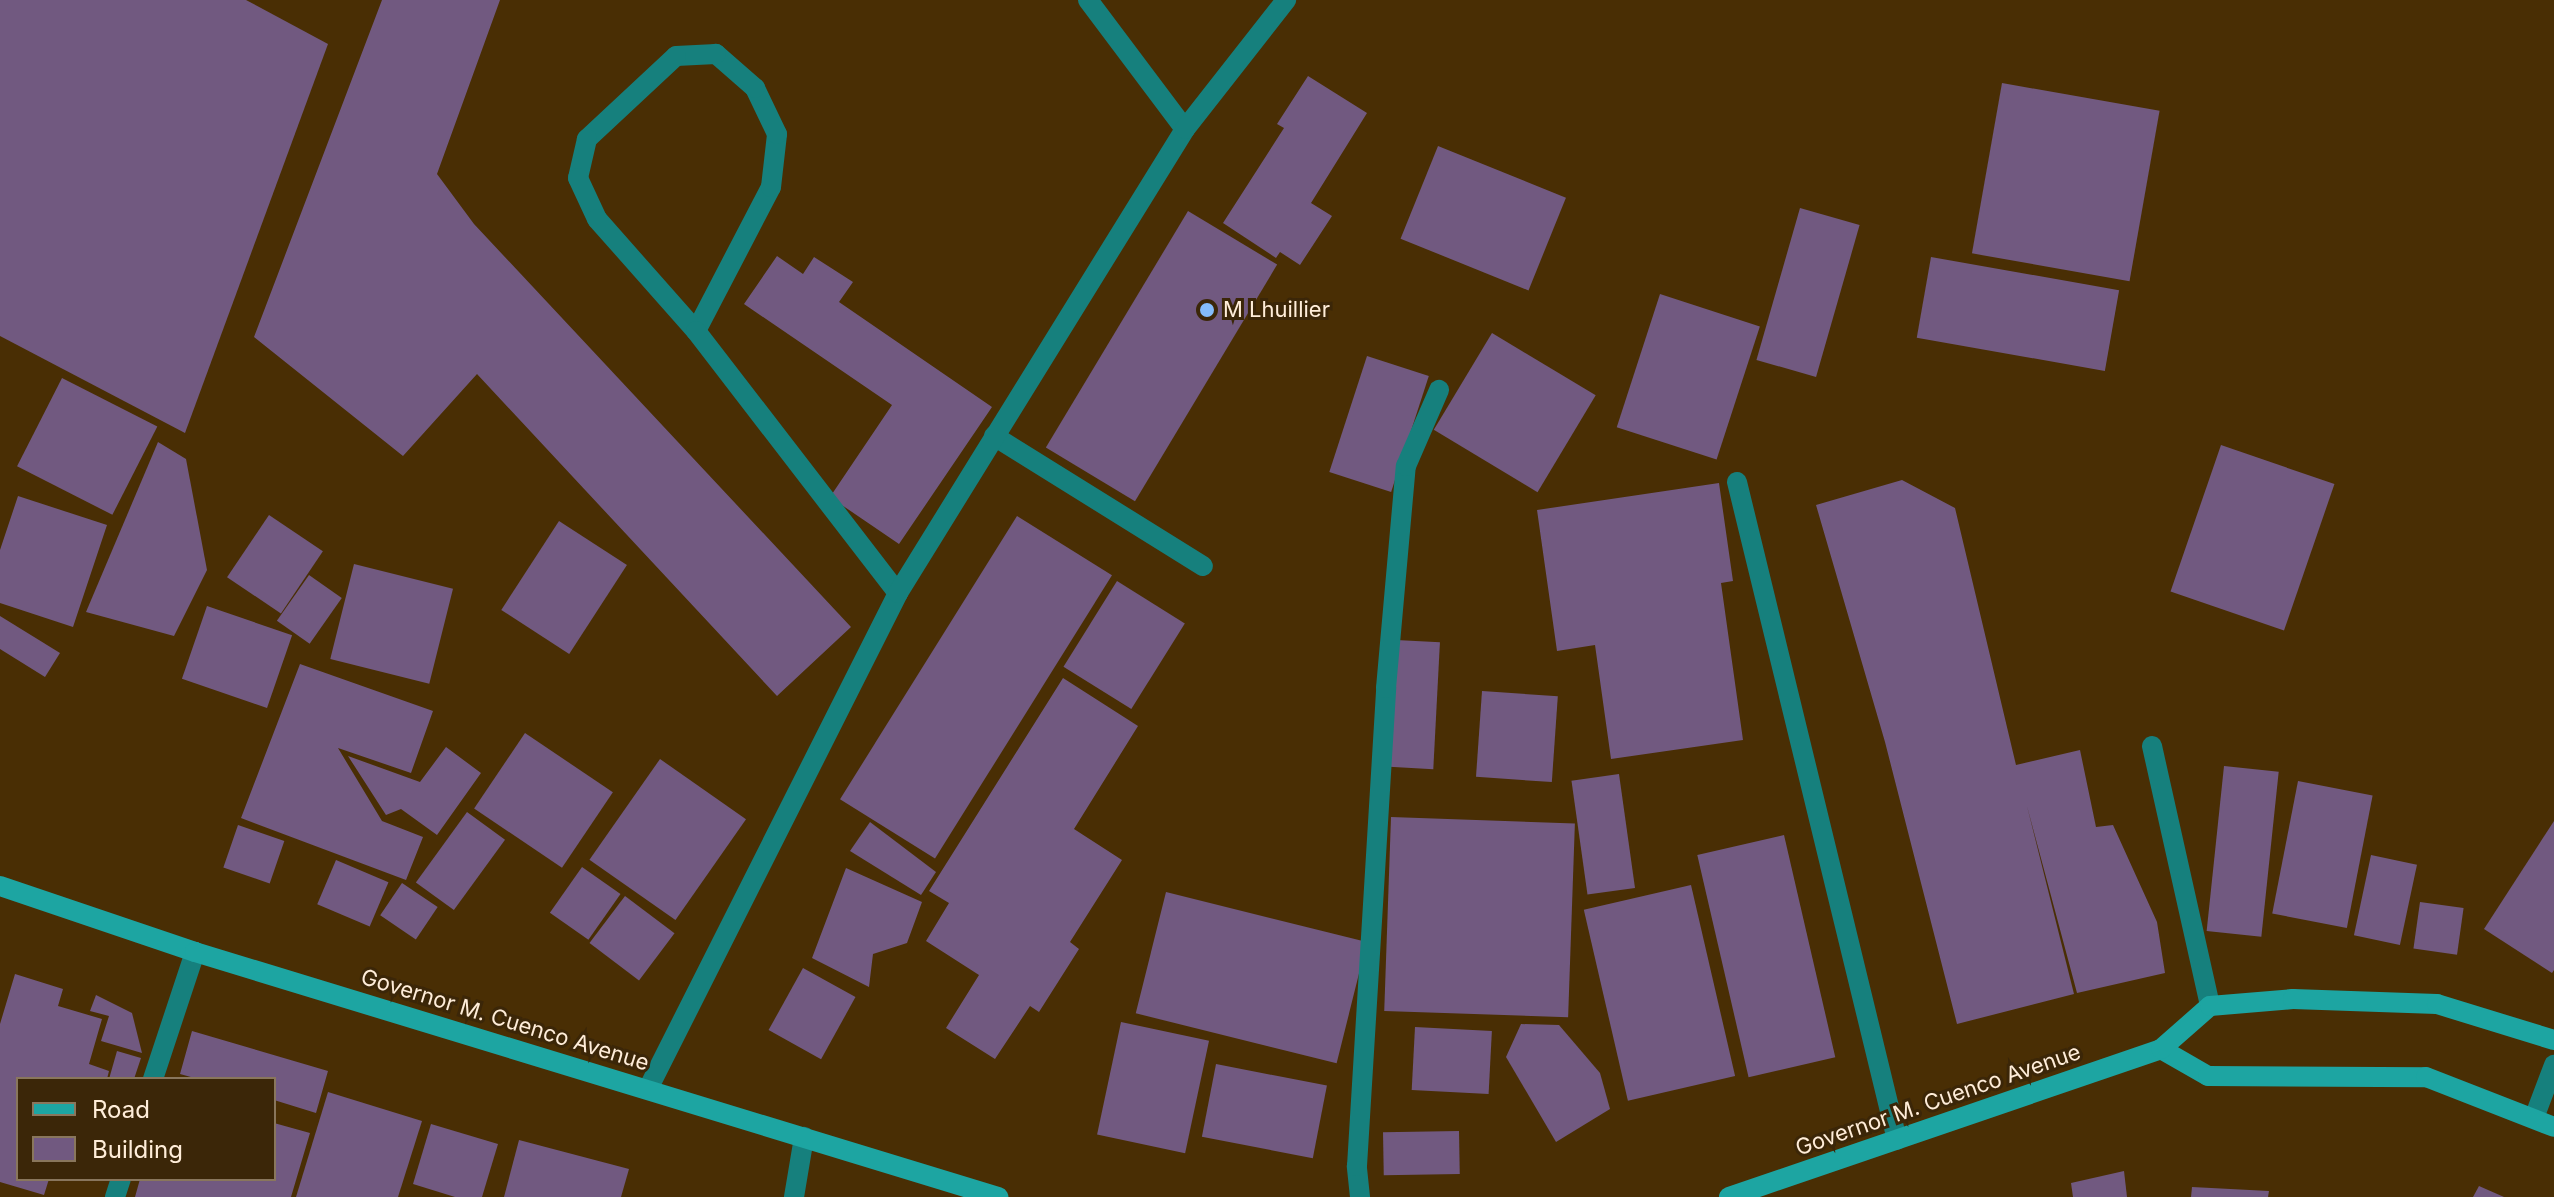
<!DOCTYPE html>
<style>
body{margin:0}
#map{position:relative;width:2554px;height:1197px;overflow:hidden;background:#492e04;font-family:Inter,sans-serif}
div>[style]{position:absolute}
.building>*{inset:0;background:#715980;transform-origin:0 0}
.service>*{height:20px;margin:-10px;padding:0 10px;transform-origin:10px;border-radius:10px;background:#16807d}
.minor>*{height:20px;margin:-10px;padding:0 10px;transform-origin:10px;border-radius:10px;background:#16807d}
.secondary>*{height:20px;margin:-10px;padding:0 10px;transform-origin:10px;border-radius:10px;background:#1da5a2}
.dots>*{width:22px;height:22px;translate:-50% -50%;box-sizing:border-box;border:4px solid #3b2608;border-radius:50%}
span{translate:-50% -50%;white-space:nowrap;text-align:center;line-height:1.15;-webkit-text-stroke:6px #3b2608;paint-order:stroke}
.poi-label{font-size:22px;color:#ffedd9}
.left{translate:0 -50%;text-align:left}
.street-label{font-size:22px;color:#ffedd9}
.legend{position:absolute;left:16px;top:1077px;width:260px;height:104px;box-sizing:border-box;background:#3b2608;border:2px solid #89765c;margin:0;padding:10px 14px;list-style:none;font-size:24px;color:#ffedd9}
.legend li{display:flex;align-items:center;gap:16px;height:40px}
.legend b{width:40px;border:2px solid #89765c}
</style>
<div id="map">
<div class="building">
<div style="clip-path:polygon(0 0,246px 0,328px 44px,185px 433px,0 336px)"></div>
<div style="clip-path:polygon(382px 0,500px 0,437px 174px,474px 224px,851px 627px,777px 696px,477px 374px,403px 456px,254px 337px)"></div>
<div style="clip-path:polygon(1308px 76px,1367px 113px,1311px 203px,1332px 216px,1300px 265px,1280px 252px,1276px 258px,1223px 223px,1284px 128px,1277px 124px)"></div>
<div style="left:2002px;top:83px;width:160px;height:173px;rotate:10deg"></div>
<div style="left:1438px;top:146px;width:138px;height:100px;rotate:22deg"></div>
<div style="left:1800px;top:208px;width:62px;height:158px;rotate:16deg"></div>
<div style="left:1188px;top:211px;width:104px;height:276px;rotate:31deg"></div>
<div style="clip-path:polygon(777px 256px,803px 274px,814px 257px,853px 282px,839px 302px,992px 407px,899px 544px,830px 497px,892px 405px,744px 304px)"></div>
<div style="left:1931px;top:257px;width:191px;height:82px;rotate:10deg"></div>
<div style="left:1660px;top:294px;width:105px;height:140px;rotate:18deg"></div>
<div style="left:1492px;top:333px;width:121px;height:113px;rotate:31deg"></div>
<div style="left:1367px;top:356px;width:65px;height:122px;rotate:18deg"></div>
<div style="left:62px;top:378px;width:107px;height:99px;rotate:27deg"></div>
<div style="clip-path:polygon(158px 442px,186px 459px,207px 570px,174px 636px,86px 612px)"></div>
<div style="left:2221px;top:445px;width:120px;height:155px;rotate:19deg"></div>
<div style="clip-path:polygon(1902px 480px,1955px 508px,2016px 765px,2080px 750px,2096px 827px,2113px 825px,2157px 922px,2165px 973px,2077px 993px,2027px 806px,2074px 994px,1957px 1024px,1885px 742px,1816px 505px)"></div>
<div style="clip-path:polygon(1719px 483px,1733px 581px,1721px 583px,1743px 740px,1611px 759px,1595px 645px,1557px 651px,1537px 510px)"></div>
<div style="clip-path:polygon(18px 496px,107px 525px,73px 627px,0 603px,0 550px)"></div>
<div style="left:269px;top:515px;width:65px;height:75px;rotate:34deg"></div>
<div style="left:1017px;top:516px;width:112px;height:334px;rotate:32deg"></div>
<div style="left:559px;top:521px;width:81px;height:106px;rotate:33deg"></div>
<div style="left:354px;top:564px;width:102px;height:98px;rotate:14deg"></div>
<div style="left:309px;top:575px;width:40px;height:56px;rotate:35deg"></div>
<div style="left:1117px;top:581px;width:80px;height:101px;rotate:32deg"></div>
<div style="left:207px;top:606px;width:90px;height:77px;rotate:19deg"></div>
<div style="clip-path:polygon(0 616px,60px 653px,45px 677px,0 649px)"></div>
<div style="left:1396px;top:640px;width:44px;height:127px;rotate:3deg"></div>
<div style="clip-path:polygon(300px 664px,433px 711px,411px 773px,338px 748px,382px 821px,423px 837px,406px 880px,241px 818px)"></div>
<div style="clip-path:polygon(1063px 678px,1138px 726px,1074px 829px,1122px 860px,1070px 942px,1079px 949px,1039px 1012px,1030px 1006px,995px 1059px,946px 1028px,979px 975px,926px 941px,949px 903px,929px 891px)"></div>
<div style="left:1482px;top:691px;width:76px;height:86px;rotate:4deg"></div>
<div style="left:525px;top:733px;width:106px;height:91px;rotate:34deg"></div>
<div style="clip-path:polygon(446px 747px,481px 773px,437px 835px,401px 809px,386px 815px,348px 756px,420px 782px)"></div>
<div style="left:660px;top:759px;width:105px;height:123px;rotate:35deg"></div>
<div style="left:2224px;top:766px;width:55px;height:166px;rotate:6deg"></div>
<div style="left:1619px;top:774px;width:115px;height:48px;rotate:82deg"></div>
<div style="left:2298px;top:781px;width:76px;height:135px;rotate:11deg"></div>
<div style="left:467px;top:812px;width:47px;height:87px;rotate:36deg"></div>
<div style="left:1391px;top:817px;width:184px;height:194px;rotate:2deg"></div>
<div style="clip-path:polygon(2554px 821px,2554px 970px,2552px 973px,2484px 929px)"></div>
<div style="clip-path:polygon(870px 822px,936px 872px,921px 895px,850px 851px)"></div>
<div style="left:238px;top:825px;width:49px;height:45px;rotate:19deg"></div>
<div style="left:1784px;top:835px;width:228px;height:89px;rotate:77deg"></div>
<div style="left:2371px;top:855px;width:47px;height:82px;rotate:12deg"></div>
<div style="left:336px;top:860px;width:57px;height:48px;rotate:23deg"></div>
<div style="left:582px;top:867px;width:47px;height:56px;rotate:35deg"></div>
<div style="clip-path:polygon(846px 868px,922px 902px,907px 943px,873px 954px,869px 987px,812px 958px)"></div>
<div style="left:402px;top:883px;width:43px;height:39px;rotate:34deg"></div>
<div style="left:1691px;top:885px;width:196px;height:110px;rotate:77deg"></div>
<div style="left:1166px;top:892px;width:207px;height:125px;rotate:14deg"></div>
<div style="left:625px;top:896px;width:62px;height:59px;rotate:37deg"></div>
<div style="left:2420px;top:902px;width:44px;height:47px;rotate:8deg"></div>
<div style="left:803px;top:968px;width:60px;height:71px;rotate:29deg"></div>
<div style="clip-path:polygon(15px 974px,63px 989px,58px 1006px,102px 1019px,89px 1064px,109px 1071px,107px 1079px,18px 1079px,18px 1179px,49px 1179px,44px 1195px,0 1182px,0 1024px)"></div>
<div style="clip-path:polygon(96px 995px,132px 1013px,142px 1053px,101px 1041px,109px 1016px,90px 1011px)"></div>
<div style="left:1121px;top:1022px;width:90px;height:115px;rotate:12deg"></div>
<div style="clip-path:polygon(1521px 1024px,1559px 1025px,1600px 1073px,1610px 1109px,1556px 1142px,1506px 1057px)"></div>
<div style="left:1415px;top:1027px;width:77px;height:63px;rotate:3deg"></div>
<div style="clip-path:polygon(192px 1031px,328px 1071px,316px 1113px,274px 1100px,274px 1079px,198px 1079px,180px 1074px)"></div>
<div style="clip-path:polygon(117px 1051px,141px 1058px,134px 1079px,109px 1079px)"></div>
<div style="left:1216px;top:1064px;width:113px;height:74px;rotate:11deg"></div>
<div style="clip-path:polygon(328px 1092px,422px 1121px,398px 1197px,296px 1197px)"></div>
<div style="clip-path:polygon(274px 1123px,310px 1133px,291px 1197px,135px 1197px,140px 1179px,274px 1179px)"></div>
<div style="clip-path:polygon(431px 1124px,498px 1144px,482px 1197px,455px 1197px,413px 1184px)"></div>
<div style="left:1459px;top:1131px;width:43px;height:76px;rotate:89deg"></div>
<div style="clip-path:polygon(519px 1140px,629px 1169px,621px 1197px,504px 1197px)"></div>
<div style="clip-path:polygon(2124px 1171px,2127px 1197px,2073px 1197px,2071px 1183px)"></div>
<div style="clip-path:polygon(2479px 1186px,2504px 1197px,2473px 1197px)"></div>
<div style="clip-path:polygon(2192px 1187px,2269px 1191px,2268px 1197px,2191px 1197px)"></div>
</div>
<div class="service">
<div style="left:1088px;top:0;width:161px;rotate:53.1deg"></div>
<div style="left:696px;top:331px;width:162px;rotate:-62.5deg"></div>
<div style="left:771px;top:187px;width:53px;rotate:-83.5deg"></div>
<div style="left:777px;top:134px;width:51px;rotate:-115.6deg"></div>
<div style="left:755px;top:88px;width:52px;rotate:-138.9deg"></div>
<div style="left:716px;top:54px;width:40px;rotate:177.1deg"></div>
<div style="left:676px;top:56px;width:122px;rotate:137deg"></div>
<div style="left:587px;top:139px;width:40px;rotate:103deg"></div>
<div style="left:578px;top:178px;width:45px;rotate:65.1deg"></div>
<div style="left:597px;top:219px;width:149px;rotate:48.5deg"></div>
<div style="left:696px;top:331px;width:331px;rotate:52.4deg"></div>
<div style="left:994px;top:436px;width:246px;rotate:31.9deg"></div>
<div style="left:1737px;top:482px;width:677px;rotate:76.33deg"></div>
<div style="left:2152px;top:746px;width:266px;rotate:77.4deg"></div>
<div style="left:648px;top:1089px;width:555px;rotate:-63.25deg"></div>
<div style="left:898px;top:593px;width:546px;rotate:-58.26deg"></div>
<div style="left:1185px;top:129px;width:164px;rotate:-51.9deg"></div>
<div style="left:794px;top:1197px;width:61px;rotate:-80.5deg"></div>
<div style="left:1360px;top:1197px;width:31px;rotate:-96deg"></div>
<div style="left:1357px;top:1166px;width:479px;rotate:-86.5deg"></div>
<div style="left:1386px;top:688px;width:223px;rotate:-84.9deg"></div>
<div style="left:1406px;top:466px;width:83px;rotate:-66.5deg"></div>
</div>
<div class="minor">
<div style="left:153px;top:1079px;width:134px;rotate:-71.7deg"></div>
<div style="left:2534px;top:1118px;width:57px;rotate:-69.3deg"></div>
<div style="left:115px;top:1197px;width:19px;rotate:-72deg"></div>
</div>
<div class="secondary">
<div style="left:0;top:886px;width:206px;rotate:18.7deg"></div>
<div style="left:195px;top:952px;width:840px;rotate:16.97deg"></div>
<div style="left:2161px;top:1049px;width:54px;rotate:29.9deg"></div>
<div style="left:2208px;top:1076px;width:218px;rotate:0.3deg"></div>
<div style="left:2426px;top:1077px;width:137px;rotate:21.3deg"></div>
<div style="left:1729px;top:1197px;width:457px;rotate:-18.9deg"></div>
<div style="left:2161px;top:1049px;width:65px;rotate:-41.3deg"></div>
<div style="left:2210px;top:1006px;width:83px;rotate:-4.8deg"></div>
<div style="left:2293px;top:999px;width:144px;rotate:2deg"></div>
<div style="left:2437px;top:1004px;width:122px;rotate:17.1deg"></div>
</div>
<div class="dots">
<div style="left:1207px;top:310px;background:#84bcfb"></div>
</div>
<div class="poi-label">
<span class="left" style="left:1223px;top:310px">M Lhuillier</span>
</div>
<div class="street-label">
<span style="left:505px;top:1020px;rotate:17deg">Governor M. Cuenco Avenue</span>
<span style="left:1938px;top:1100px;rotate:-19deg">Governor M. Cuenco Avenue</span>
</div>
<ul class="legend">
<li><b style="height:10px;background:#1da5a2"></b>Road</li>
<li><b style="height:22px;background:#715980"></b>Building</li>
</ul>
</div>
